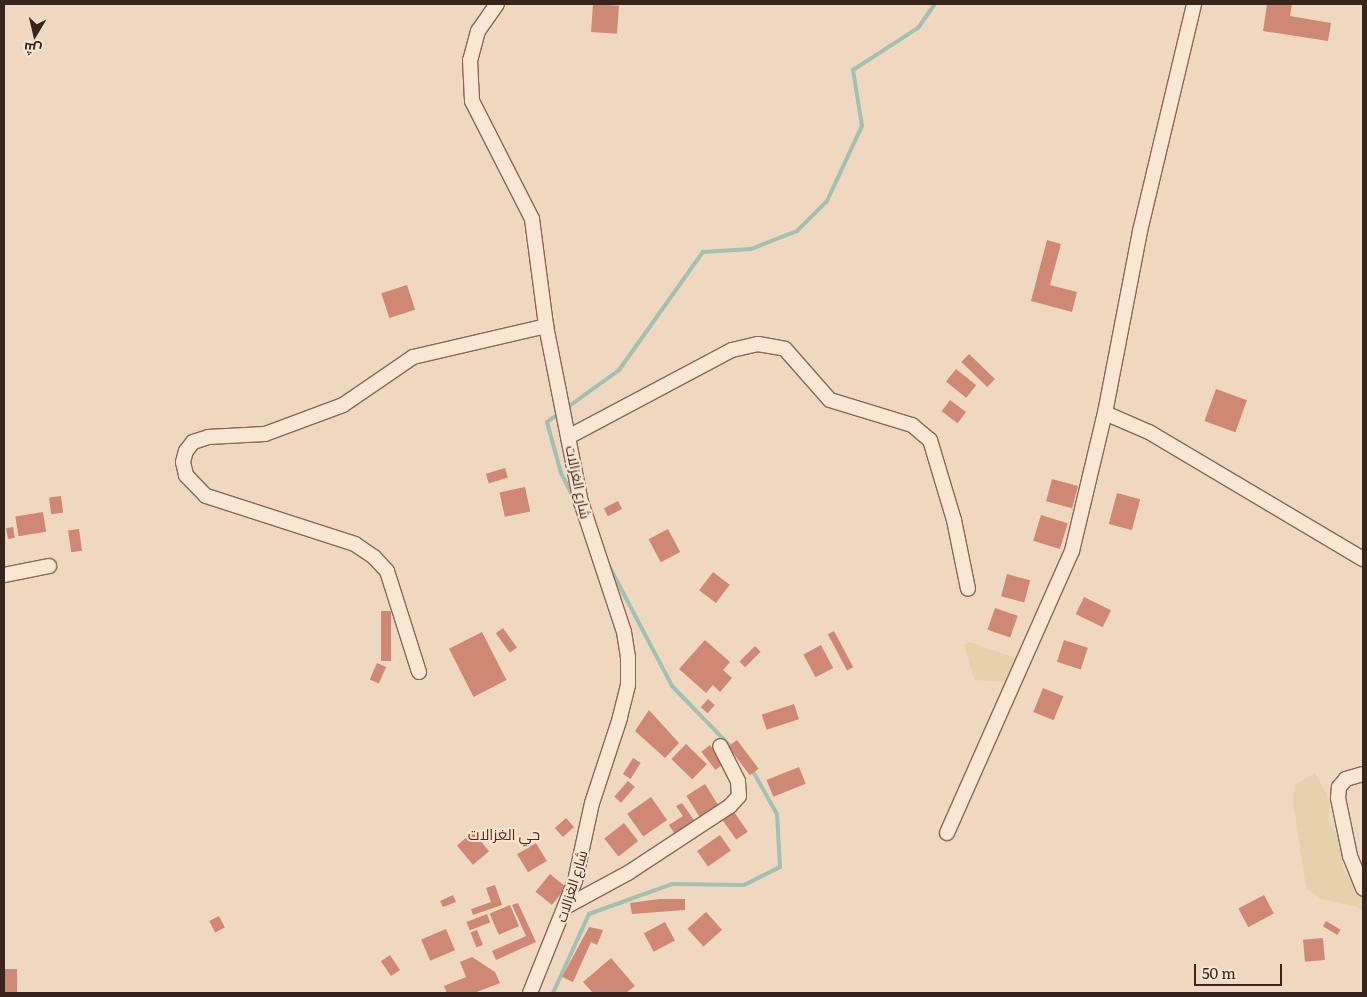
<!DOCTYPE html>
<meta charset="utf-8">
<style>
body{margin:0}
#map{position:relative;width:1367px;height:997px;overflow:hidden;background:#f0d8c0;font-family:Literata,Cairo,serif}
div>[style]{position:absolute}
.farmland>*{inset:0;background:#e6d1ad}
.stream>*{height:4px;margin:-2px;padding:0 2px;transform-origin:2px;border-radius:2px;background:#a3c1b2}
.building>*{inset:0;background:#cf8874;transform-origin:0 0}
.roads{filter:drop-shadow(1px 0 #896857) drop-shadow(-1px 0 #896857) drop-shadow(0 1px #896857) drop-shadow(0 -1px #896857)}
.street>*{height:14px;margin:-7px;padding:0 7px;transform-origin:7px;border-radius:7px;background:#fae7d3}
span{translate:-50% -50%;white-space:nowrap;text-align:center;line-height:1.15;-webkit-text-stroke:4px #f7e4cf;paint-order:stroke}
.street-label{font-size:14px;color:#38241c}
.neighbourhood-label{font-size:15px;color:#661b1a}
.frame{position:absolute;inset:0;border:5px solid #38241c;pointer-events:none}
.north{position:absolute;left:10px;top:10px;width:50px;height:50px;-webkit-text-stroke:4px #f7e4cf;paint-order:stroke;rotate:189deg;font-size:14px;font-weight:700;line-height:20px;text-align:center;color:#38241c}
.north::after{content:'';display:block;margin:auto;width:18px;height:22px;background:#38241c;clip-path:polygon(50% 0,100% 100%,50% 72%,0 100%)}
.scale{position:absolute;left:1194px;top:964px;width:88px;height:22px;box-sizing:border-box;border:2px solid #38241c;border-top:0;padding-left:6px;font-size:15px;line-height:18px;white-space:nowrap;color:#38241c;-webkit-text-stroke:4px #f7e4cf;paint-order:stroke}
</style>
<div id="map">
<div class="farmland">
<div style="clip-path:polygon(970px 642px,1019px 659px,1008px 682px,974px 680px,964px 645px)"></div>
<div style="clip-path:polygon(1315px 773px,1331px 802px,1328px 821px,1342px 842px,1343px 869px,1363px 897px,1363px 912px,1355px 906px,1321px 899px,1306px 888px,1293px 801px,1295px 785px)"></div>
</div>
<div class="stream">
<div style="left:565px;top:409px;width:67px;rotate:-35.8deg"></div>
<div style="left:619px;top:370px;width:145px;rotate:-54.6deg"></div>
<div style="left:703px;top:252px;width:48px;rotate:-3.6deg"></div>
<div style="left:751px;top:249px;width:49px;rotate:-21.4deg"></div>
<div style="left:797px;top:231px;width:42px;rotate:-45deg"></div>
<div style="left:827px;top:201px;width:83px;rotate:-65deg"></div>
<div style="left:862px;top:126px;width:57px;rotate:-99.1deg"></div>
<div style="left:853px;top:70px;width:77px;rotate:-32.9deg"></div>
<div style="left:918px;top:28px;width:29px;rotate:-55deg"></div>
<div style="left:560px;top:413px;width:16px;rotate:145deg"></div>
<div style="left:547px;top:422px;width:53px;rotate:74.6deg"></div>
<div style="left:561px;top:473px;width:30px;rotate:63deg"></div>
<div style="left:608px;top:564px;width:138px;rotate:62.3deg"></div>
<div style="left:672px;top:686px;width:88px;rotate:45.9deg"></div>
<div style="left:553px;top:993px;width:87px;rotate:-65.5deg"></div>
<div style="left:589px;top:914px;width:88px;rotate:-19.9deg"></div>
<div style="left:672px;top:884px;width:72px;rotate:0.8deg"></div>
<div style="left:744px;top:885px;width:40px;rotate:-26.6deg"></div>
<div style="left:780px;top:867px;width:53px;rotate:-93.2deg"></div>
<div style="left:777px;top:814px;width:53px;rotate:-119.5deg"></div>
</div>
<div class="building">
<div style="left:593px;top:4px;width:26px;height:28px;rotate:4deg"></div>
<div style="clip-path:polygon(1267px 4px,1292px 4px,1290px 16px,1331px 23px,1328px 41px,1263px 31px)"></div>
<div style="clip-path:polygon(1047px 240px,1061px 244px,1050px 285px,1077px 292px,1072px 312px,1031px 301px)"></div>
<div style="left:407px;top:285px;width:26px;height:27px;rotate:72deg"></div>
<div style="left:969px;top:354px;width:36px;height:11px;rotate:44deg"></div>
<div style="left:956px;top:369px;width:26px;height:16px;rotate:39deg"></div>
<div style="left:1216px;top:389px;width:33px;height:34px;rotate:20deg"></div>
<div style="left:950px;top:400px;width:20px;height:14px;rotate:37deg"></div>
<div style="left:505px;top:468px;width:10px;height:20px;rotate:73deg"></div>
<div style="left:1052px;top:479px;width:27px;height:23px;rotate:15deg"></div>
<div style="left:525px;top:487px;width:25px;height:26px;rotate:78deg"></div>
<div style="left:1117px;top:493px;width:24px;height:32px;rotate:15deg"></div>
<div style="left:61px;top:496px;width:17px;height:12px;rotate:83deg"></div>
<div style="left:618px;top:501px;width:9px;height:16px;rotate:63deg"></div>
<div style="left:43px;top:512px;width:20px;height:28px;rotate:81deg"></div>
<div style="left:1041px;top:515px;width:28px;height:27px;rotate:17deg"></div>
<div style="left:13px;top:527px;width:11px;height:7px;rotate:80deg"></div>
<div style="left:79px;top:529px;width:22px;height:11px;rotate:82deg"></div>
<div style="left:668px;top:529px;width:26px;height:22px;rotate:62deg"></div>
<div style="left:713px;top:572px;width:21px;height:23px;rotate:37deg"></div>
<div style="left:1007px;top:574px;width:24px;height:23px;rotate:15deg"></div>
<div style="left:1084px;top:597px;width:30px;height:19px;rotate:26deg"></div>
<div style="left:995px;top:608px;width:24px;height:23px;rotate:19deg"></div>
<div style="left:381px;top:611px;width:10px;height:50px"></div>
<div style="left:503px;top:628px;width:24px;height:9px;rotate:54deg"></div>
<div style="left:834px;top:631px;width:41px;height:7px;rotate:62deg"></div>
<div style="left:482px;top:632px;width:54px;height:37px;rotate:63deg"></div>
<div style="clip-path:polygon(705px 640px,730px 662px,723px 670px,732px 678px,720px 692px,713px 685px,706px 693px,679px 669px)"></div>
<div style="left:1064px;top:640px;width:25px;height:23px;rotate:18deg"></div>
<div style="left:821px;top:645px;width:26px;height:20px;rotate:62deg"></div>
<div style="left:755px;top:646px;width:8px;height:22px;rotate:45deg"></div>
<div style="left:377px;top:663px;width:10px;height:18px;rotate:24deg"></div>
<div style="left:1043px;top:688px;width:22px;height:26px;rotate:22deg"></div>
<div style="left:708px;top:699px;width:9px;height:11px;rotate:41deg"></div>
<div style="left:794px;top:704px;width:16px;height:34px;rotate:72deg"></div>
<div style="clip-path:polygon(649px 710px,679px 743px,665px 758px,635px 731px)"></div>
<div style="left:737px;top:740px;width:36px;height:11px;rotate:53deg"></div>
<div style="left:686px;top:744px;width:29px;height:21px;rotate:44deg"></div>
<div style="left:710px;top:745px;width:23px;height:11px;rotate:52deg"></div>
<div style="left:633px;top:758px;width:9px;height:19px;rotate:32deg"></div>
<div style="left:799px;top:767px;width:18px;height:35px;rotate:68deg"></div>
<div style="left:628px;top:781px;width:9px;height:21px;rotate:41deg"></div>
<div style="left:705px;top:784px;width:26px;height:22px;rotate:58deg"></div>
<div style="left:651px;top:797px;width:28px;height:29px;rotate:55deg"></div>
<div style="clip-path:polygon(682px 803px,696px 823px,676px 836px,669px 825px,683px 816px,676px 806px)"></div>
<div style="left:734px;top:812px;width:24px;height:14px;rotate:55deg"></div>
<div style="left:566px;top:818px;width:12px;height:15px;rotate:48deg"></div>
<div style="left:624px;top:823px;width:23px;height:25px;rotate:52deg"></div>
<div style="left:473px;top:832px;width:25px;height:21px;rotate:50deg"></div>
<div style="left:720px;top:835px;width:19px;height:28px;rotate:55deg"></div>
<div style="left:536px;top:843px;width:21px;height:22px;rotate:59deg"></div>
<div style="left:550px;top:874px;width:21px;height:23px;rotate:39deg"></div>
<div style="clip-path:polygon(495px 885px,502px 905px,473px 915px,471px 909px,491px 902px,486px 888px)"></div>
<div style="clip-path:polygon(453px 895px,456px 902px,443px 907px,440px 901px)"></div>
<div style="left:1264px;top:895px;width:21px;height:29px;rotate:62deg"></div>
<div style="clip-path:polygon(659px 899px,685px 899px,685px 910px,632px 914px,630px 903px)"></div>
<div style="clip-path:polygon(518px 903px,536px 942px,496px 960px,492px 951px,526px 936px,512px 905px)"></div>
<div style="left:510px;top:905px;width:23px;height:22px;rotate:67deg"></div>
<div style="left:706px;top:912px;width:24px;height:25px;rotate:48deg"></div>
<div style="left:487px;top:914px;width:9px;height:22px;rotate:69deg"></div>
<div style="left:219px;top:916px;width:13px;height:11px;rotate:63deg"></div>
<div style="left:1326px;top:921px;width:17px;height:6px;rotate:31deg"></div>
<div style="left:665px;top:922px;width:21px;height:24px;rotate:62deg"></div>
<div style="clip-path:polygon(589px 927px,603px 930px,597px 945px,591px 942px,573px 982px,562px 977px)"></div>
<div style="left:446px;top:929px;width:23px;height:27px;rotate:67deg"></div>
<div style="left:477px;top:930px;width:16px;height:7px;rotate:68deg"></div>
<div style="left:1323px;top:938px;width:22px;height:20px;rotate:85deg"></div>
<div style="left:390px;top:955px;width:18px;height:11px;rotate:56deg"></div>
<div style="clip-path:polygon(472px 957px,495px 972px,500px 983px,474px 993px,447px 993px,444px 986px,466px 977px,460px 962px)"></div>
<div style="clip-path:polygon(611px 958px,635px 986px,626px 993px,593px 993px,583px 982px)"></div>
<div style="left:4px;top:969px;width:13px;height:24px"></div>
</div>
<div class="roads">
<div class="street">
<div style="left:497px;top:4px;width:33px;rotate:125deg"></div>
<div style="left:478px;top:31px;width:30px;rotate:105deg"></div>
<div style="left:470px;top:60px;width:41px;rotate:87.2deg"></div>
<div style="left:472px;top:101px;width:132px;rotate:63deg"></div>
<div style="left:532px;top:219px;width:108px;rotate:82.5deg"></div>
<div style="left:546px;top:326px;width:179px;rotate:78.8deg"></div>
<div style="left:581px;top:502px;width:137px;rotate:71.7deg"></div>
<div style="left:624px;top:632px;width:25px;rotate:81deg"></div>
<div style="left:628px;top:657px;width:28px;rotate:90deg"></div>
<div style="left:628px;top:685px;width:34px;rotate:104deg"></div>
<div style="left:620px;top:718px;width:89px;rotate:108.2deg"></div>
<div style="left:592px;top:803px;width:80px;rotate:102.3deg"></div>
<div style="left:575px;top:881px;width:121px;rotate:111.9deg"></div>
<div style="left:1105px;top:413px;width:48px;rotate:23.4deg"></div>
<div style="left:1149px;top:432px;width:249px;rotate:30.7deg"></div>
<div style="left:570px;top:436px;width:183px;rotate:-28deg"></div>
<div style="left:732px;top:350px;width:27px;rotate:-13deg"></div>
<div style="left:758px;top:344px;width:27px;rotate:10deg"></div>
<div style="left:785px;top:349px;width:68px;rotate:48.6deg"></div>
<div style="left:830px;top:400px;width:86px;rotate:17deg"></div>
<div style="left:912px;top:425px;width:23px;rotate:40deg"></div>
<div style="left:930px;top:440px;width:84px;rotate:73.3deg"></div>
<div style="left:954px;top:520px;width:70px;rotate:78.5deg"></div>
<div style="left:4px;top:575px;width:46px;rotate:-11.3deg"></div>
<div style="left:419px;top:672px;width:106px;rotate:-107.6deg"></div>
<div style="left:387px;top:571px;width:19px;rotate:-133deg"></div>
<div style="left:374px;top:557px;width:23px;rotate:-146deg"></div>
<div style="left:355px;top:544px;width:157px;rotate:-162.1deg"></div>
<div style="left:206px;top:496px;width:29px;rotate:-134deg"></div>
<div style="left:186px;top:475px;width:13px;rotate:-103deg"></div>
<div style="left:183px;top:462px;width:11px;rotate:-75deg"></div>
<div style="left:186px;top:451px;width:11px;rotate:-52deg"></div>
<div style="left:193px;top:442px;width:16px;rotate:-18deg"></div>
<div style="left:208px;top:437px;width:57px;rotate:-3deg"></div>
<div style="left:265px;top:434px;width:83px;rotate:-20.4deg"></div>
<div style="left:343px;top:405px;width:85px;rotate:-34.4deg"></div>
<div style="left:413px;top:357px;width:137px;rotate:-13.1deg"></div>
<div style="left:1363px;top:774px;width:18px;rotate:164deg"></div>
<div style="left:1346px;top:779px;width:11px;rotate:131deg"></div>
<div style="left:1339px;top:787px;width:11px;rotate:95deg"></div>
<div style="left:1338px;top:798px;width:59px;rotate:78.3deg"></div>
<div style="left:1350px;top:856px;width:35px;rotate:68deg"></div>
<div style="left:947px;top:833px;width:308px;rotate:-66.1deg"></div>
<div style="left:1072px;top:551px;width:142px;rotate:-76.6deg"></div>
<div style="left:1105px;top:413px;width:185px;rotate:-79.1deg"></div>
<div style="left:1140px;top:231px;width:233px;rotate:-76.6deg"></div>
<div style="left:567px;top:906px;width:69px;rotate:-28.4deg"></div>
<div style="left:628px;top:873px;width:122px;rotate:-33.3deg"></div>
<div style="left:730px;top:806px;width:13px;rotate:-48deg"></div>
<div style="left:739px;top:796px;width:15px;rotate:-94deg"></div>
<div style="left:738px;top:781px;width:39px;rotate:-117deg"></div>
</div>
</div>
<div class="street-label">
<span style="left:579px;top:482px;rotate:78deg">شارع الغزالات</span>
<span style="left:571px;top:886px;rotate:-73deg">شارع الغزالات</span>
</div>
<div class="neighbourhood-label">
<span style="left:504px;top:834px">حي الغزالات</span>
</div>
<div class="frame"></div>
<div class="north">ش</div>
<div class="scale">50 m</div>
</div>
